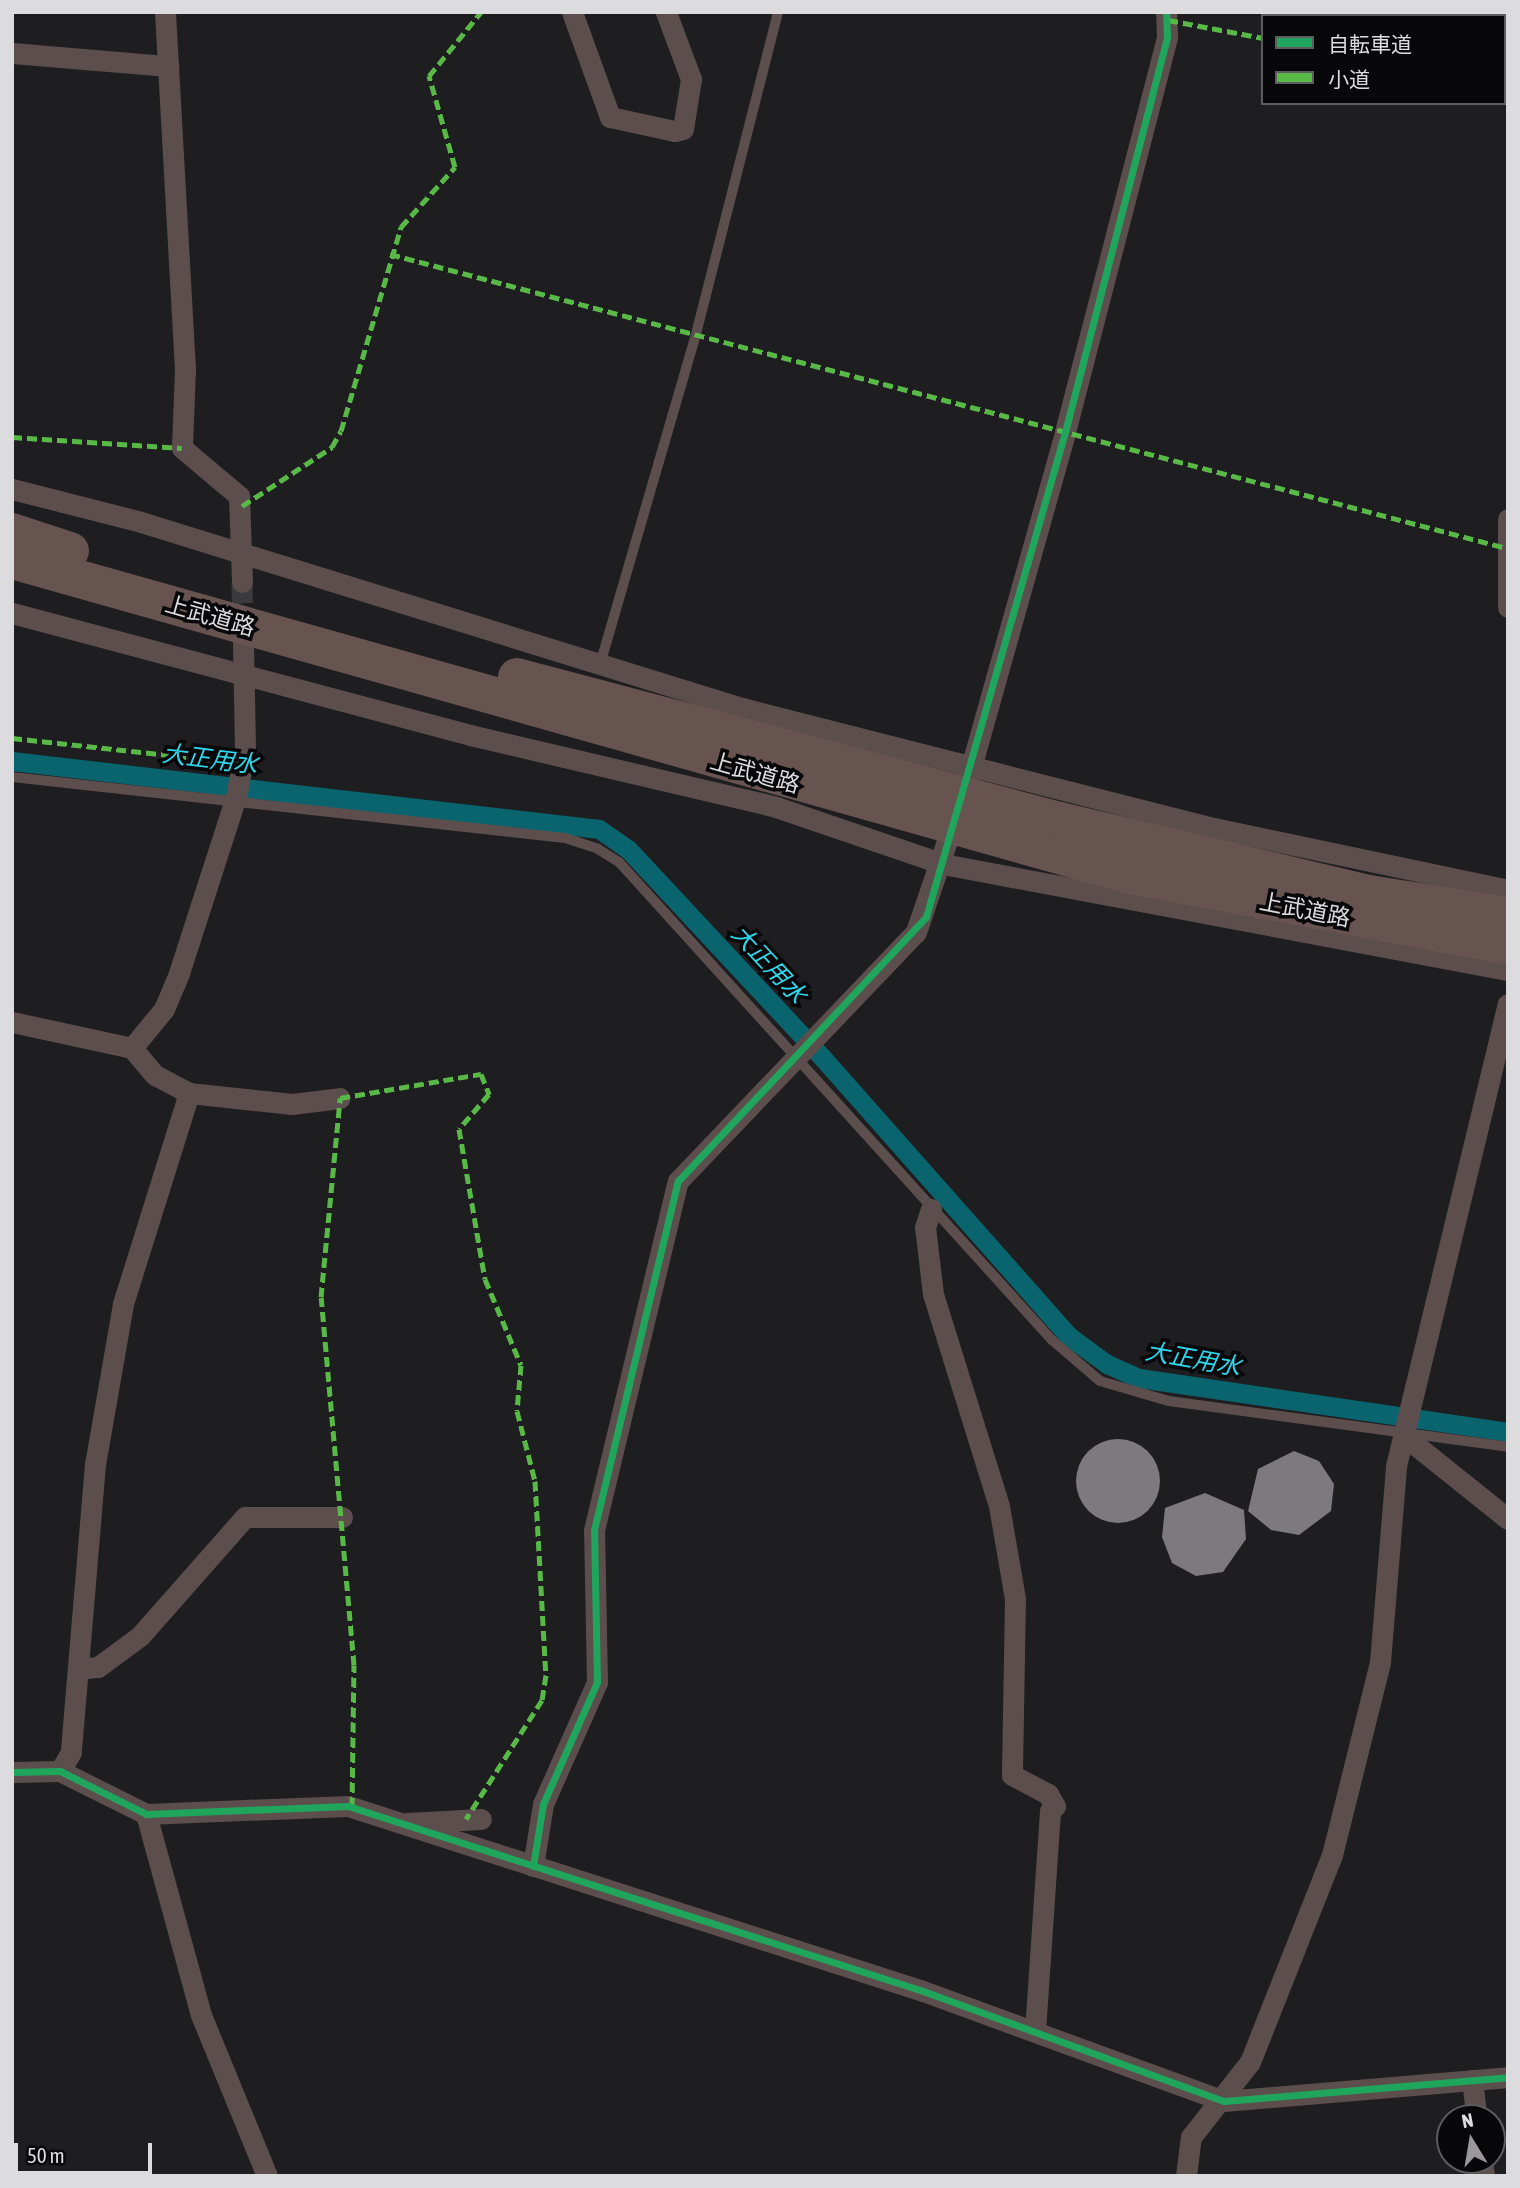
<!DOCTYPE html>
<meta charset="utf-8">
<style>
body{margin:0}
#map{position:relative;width:1520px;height:2188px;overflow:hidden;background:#1e1d20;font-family:"Asap Condensed","Noto Sans JP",sans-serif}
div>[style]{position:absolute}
.canal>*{height:19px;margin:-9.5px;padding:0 9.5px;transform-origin:9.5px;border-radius:9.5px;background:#09646d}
.building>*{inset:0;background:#7c7a7e}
.round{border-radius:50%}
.street-tunnel>*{height:21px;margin-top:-10.5px;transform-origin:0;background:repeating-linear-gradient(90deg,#3a3a3c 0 21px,transparent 0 31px)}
.lane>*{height:10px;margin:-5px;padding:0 5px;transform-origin:5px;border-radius:5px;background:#5c4e4c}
.street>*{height:21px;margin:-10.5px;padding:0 10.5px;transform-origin:10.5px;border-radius:10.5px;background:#5c4e4c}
.highway>*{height:38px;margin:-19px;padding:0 19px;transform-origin:19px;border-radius:19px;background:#67534f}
.quiet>*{height:5px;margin-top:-2.5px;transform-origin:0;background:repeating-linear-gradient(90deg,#58b947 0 10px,transparent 0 15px)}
.cycleway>*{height:7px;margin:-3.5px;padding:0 3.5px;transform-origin:3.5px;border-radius:3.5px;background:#20a55d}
span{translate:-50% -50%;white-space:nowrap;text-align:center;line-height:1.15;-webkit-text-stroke:7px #080709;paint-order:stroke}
.street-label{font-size:23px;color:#dcdbde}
.water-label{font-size:24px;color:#2ed8ec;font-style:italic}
.frame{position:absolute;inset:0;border:14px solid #dcdbde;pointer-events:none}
.legend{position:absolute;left:1261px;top:14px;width:245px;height:91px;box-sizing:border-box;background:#080709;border:2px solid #5d5c5e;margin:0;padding:9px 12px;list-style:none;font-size:21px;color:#dcdbde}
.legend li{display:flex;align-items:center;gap:14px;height:35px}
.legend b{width:35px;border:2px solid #5d5c5e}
.north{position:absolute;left:1436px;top:2104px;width:70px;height:70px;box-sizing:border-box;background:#080709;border:2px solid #5d5c5e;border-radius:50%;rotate:349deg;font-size:19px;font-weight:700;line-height:28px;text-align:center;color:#dcdbde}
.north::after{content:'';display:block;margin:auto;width:24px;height:32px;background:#9a989c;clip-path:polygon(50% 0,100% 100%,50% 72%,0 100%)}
.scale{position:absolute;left:14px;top:2143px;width:138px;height:32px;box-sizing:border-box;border:4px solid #dcdbde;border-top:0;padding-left:9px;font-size:21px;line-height:24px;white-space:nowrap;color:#dcdbde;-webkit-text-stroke:5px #080709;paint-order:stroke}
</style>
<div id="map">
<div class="canal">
<div style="left:12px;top:761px;width:591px;rotate:6.61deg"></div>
<div style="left:599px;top:829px;width:35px;rotate:35deg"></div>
<div style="left:628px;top:849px;width:283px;rotate:47deg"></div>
<div style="left:821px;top:1056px;width:375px;rotate:48.5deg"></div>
<div style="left:1070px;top:1337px;width:46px;rotate:36.1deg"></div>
<div style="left:1107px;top:1364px;width:35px;rotate:24deg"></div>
<div style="left:1139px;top:1378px;width:373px;rotate:8.3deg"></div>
</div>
<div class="building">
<div class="round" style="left:1076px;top:1439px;width:84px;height:84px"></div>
<div style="clip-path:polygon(1294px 1451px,1319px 1461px,1334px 1484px,1331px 1511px,1299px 1535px,1271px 1530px,1248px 1511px,1258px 1469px)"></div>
<div style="clip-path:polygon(1205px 1493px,1244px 1510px,1246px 1539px,1223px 1572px,1196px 1576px,1172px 1563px,1162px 1537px,1165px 1508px)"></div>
</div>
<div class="street-tunnel">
<div style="left:242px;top:582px;width:50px;rotate:88.9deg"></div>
</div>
<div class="lane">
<div style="left:599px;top:668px;width:348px;rotate:-73.8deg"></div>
<div style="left:696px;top:334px;width:332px;rotate:-75.7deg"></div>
<div style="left:12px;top:777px;width:556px;rotate:6.29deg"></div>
<div style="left:565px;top:838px;width:35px;rotate:18deg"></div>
<div style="left:598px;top:849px;width:25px;rotate:32deg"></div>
<div style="left:619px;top:862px;width:645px;rotate:47.83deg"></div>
<div style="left:1052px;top:1340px;width:63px;rotate:40.5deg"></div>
<div style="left:1100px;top:1381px;width:72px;rotate:16.2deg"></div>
<div style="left:1169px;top:1401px;width:342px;rotate:7.7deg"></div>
</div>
<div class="street">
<div style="left:165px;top:12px;width:358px;rotate:86.8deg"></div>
<div style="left:185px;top:369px;width:79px;rotate:92.2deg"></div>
<div style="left:182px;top:448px;width:75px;rotate:40.1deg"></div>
<div style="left:239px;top:496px;width:86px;rotate:88deg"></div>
<div style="left:572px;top:12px;width:112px;rotate:70.1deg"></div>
<div style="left:610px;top:117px;width:66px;rotate:12.2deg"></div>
<div style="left:675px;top:131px;width:8px;rotate:-14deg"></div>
<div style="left:683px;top:129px;width:51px;rotate:-80.9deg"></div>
<div style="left:691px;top:79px;width:72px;rotate:-110.5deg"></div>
<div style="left:12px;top:53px;width:157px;rotate:4.8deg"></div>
<div style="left:12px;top:489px;width:133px;rotate:14.3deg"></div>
<div style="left:141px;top:522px;width:629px;rotate:17.2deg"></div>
<div style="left:742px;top:708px;width:487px;rotate:14.3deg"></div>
<div style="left:1214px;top:828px;width:300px;rotate:11.9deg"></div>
<div style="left:1508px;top:519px;width:88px;rotate:90deg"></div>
<div style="left:12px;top:613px;width:474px;rotate:14.9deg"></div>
<div style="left:470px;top:735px;width:314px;rotate:13.2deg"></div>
<div style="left:776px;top:807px;width:176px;rotate:18.8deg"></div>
<div style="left:943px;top:864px;width:575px;rotate:10.63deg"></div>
<div style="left:968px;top:778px;width:359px;rotate:-74.3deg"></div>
<div style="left:1065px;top:432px;width:408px;rotate:-75.5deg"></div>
<div style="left:1167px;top:37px;width:25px;rotate:-92deg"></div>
<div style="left:12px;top:1022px;width:123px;rotate:12.2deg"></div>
<div style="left:132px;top:1048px;width:35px;rotate:50deg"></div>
<div style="left:155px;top:1075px;width:38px;rotate:28deg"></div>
<div style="left:189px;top:1093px;width:221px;rotate:107.4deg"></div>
<div style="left:123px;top:1304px;width:162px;rotate:99.9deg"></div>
<div style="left:95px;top:1464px;width:289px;rotate:94.8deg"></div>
<div style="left:71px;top:1752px;width:22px;rotate:120deg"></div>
<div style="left:132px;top:1048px;width:50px;rotate:-50.6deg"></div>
<div style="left:164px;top:1009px;width:39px;rotate:-67deg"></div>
<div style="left:179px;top:973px;width:185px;rotate:-72.1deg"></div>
<div style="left:236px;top:797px;width:50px;rotate:-79.6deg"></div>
<div style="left:245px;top:748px;width:107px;rotate:-91.1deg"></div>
<div style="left:189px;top:1093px;width:104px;rotate:6.1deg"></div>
<div style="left:292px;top:1104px;width:48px;rotate:-7.1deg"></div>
<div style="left:931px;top:1209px;width:19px;rotate:108deg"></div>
<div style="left:925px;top:1227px;width:67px;rotate:83.2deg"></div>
<div style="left:933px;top:1294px;width:222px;rotate:72.7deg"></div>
<div style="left:999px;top:1506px;width:94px;rotate:80.2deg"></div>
<div style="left:1015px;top:1599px;width:176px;rotate:91deg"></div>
<div style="left:1012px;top:1775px;width:41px;rotate:27.8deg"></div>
<div style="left:1048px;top:1794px;width:14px;rotate:60deg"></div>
<div style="left:1055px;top:1806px;width:7px;rotate:135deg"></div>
<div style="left:1050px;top:1811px;width:220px;rotate:93.9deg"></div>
<div style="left:1403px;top:1435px;width:134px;rotate:38.7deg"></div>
<div style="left:78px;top:1669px;width:20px;rotate:-6deg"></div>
<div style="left:98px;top:1667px;width:52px;rotate:-36.4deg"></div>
<div style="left:140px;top:1636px;width:159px;rotate:-48.6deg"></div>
<div style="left:245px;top:1517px;width:97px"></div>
<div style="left:12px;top:1772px;width:48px;rotate:-1.2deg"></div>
<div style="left:60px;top:1771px;width:96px;rotate:26.6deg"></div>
<div style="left:146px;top:1814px;width:202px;rotate:-2.3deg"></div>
<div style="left:348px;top:1806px;width:604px;rotate:17.84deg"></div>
<div style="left:923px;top:1991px;width:320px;rotate:20.1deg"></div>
<div style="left:1224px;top:2101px;width:285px;rotate:-4.8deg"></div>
<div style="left:146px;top:1814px;width:208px;rotate:74.7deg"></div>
<div style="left:201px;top:2015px;width:174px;rotate:67.7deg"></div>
<div style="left:407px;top:1823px;width:74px;rotate:-3.1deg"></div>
<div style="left:533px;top:1866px;width:63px;rotate:-80.8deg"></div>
<div style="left:543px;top:1804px;width:133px;rotate:-66.1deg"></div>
<div style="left:597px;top:1682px;width:152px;rotate:-91.1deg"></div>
<div style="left:594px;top:1530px;width:359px;rotate:-76.5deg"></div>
<div style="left:678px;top:1181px;width:344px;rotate:-46.3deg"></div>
<div style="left:916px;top:932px;width:102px;rotate:-71.2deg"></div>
<div style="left:1472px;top:2080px;width:38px;rotate:83deg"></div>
<div style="left:1482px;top:2160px;width:16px;rotate:83deg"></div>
<div style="left:1186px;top:2176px;width:39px;rotate:-83deg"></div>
<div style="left:1191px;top:2137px;width:95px;rotate:-51.8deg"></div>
<div style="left:1250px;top:2062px;width:223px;rotate:-68.4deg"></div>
<div style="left:1332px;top:1855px;width:199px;rotate:-76deg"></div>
<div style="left:1380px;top:1662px;width:197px;rotate:-85.3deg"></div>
<div style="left:1396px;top:1466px;width:475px;rotate:-76.4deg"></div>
</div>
<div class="highway">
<div style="left:12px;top:532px;width:61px;rotate:18.1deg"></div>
<div style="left:12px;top:560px;width:1162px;rotate:15.74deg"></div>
<div style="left:1130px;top:875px;width:385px;rotate:10.6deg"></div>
<div style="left:517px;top:677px;width:562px;rotate:14.85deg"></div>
<div style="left:1060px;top:821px;width:318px;rotate:13.3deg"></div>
<div style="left:1369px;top:894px;width:141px;rotate:9deg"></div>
</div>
<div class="quiet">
<div style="left:1440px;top:16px;width:4px;rotate:-90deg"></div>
<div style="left:1168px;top:20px;width:97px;rotate:10.7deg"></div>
<div style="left:1504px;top:82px;width:4px;rotate:14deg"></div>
<div style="left:390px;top:254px;width:1151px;rotate:14.75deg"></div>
<div style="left:12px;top:437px;width:170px;rotate:3.7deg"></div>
<div style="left:242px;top:506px;width:108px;rotate:-33.2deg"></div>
<div style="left:332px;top:447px;width:18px;rotate:-61deg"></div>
<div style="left:341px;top:431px;width:213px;rotate:-73.6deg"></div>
<div style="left:401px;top:227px;width:81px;rotate:-48deg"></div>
<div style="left:455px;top:167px;width:95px;rotate:-105.9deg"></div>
<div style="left:429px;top:76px;width:82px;rotate:-50.9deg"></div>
<div style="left:12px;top:738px;width:231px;rotate:6.2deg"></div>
<div style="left:352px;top:1807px;width:142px;rotate:-89.2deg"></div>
<div style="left:354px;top:1665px;width:369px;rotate:-95.1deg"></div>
<div style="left:321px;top:1297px;width:200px;rotate:-84.5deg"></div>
<div style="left:340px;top:1098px;width:143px;rotate:-9.7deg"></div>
<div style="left:481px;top:1074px;width:22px;rotate:68deg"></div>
<div style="left:489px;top:1094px;width:46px;rotate:130.6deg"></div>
<div style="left:459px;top:1129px;width:152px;rotate:80.2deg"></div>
<div style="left:485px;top:1279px;width:93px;rotate:67.3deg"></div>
<div style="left:521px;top:1365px;width:46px;rotate:95deg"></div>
<div style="left:517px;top:1411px;width:72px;rotate:75.6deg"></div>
<div style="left:535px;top:1481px;width:194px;rotate:86.8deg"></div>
<div style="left:546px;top:1675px;width:25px;rotate:99deg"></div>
<div style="left:542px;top:1700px;width:141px;rotate:122.6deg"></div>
</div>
<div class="cycleway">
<div style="left:12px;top:1772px;width:48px;rotate:-1.2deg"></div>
<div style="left:60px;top:1771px;width:96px;rotate:26.6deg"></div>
<div style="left:146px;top:1814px;width:202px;rotate:-2.3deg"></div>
<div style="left:348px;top:1806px;width:604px;rotate:17.84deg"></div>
<div style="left:923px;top:1991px;width:320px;rotate:20.1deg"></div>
<div style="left:1224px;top:2101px;width:285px;rotate:-4.8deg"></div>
<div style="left:533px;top:1866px;width:63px;rotate:-80.8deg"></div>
<div style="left:543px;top:1804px;width:133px;rotate:-66.1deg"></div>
<div style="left:597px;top:1682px;width:152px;rotate:-91.1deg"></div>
<div style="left:594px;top:1530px;width:359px;rotate:-76.5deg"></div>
<div style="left:678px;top:1181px;width:362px;rotate:-46.8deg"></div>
<div style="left:926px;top:917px;width:505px;rotate:-74.01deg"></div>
<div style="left:1065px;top:432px;width:408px;rotate:-75.5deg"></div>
<div style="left:1167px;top:37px;width:25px;rotate:-92deg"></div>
</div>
<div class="street-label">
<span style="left:210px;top:616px;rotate:16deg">上武道路</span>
<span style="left:755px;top:773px;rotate:16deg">上武道路</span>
<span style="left:1305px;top:910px;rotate:11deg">上武道路</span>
</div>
<div class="water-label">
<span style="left:210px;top:759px;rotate:7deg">大正用水</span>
<span style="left:769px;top:964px;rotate:47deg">大正用水</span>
<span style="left:1193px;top:1359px;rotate:10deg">大正用水</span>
</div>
<div class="frame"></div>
<ul class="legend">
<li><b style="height:9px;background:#20a55d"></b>自転車道</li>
<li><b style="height:9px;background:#58b947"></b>小道</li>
</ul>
<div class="north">N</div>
<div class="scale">50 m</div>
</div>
